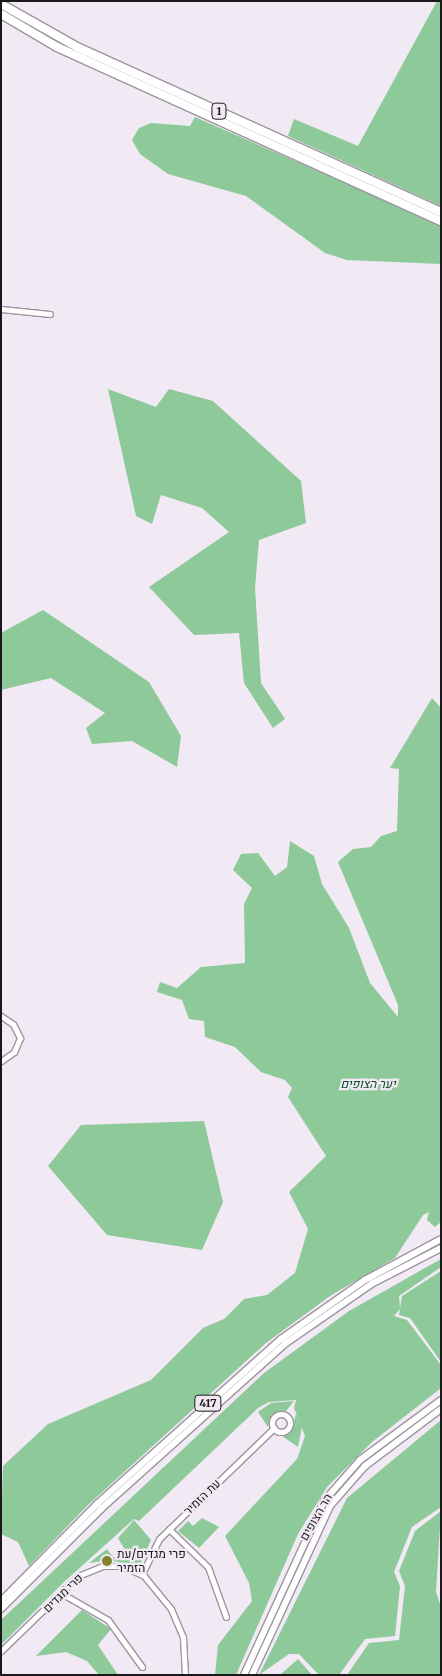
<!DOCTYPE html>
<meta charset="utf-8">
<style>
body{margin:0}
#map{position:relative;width:442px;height:1676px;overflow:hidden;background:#f1e9f3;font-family:Merriweather,Heebo,serif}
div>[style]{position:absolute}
.green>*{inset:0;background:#8ec99a}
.roads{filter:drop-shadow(1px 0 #9c959e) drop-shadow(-1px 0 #9c959e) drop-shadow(0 1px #9c959e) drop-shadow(0 -1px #9c959e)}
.minor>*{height:5px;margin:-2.5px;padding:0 2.5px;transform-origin:2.5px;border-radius:2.5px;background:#fff}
.minor>.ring{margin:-2.5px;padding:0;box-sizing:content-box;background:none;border:5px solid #fff;border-radius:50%}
.major>*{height:6px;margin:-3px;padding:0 3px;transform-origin:3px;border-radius:3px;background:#fff}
.highway>*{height:8px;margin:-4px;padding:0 4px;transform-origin:4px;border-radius:4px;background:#fff}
.dots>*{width:14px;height:14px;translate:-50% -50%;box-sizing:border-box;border:2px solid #f1e9f3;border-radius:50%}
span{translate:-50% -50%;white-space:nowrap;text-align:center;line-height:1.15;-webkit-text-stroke:4.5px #f1e9f3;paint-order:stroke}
.shield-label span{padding:1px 4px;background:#f1e9f3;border:1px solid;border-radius:4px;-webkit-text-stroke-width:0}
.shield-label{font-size:11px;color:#1a181b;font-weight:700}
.park-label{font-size:12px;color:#034e21;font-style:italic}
.street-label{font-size:12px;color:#1a181b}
.poi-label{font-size:12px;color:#1a181b}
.left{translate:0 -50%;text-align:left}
.frame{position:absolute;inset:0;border:2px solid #1a181b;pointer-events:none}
</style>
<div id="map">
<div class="green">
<div style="clip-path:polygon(437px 1px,441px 1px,441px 206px,288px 136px,294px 119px,358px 146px)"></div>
<div style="clip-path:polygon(195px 117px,441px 225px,441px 264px,347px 260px,325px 253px,246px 196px,168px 174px,140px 154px,132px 140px,139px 128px,151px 123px,190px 126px)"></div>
<div style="clip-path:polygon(108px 389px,156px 407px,169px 389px,213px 401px,301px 481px,306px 523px,259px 540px,255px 588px,261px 683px,285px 719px,273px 728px,244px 683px,239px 633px,194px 635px,149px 587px,229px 532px,202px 508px,161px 495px,152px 524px,136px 516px)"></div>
<div style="clip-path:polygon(43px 610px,149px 682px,181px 736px,177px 767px,132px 741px,92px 744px,86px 728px,105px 713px,51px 678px,1px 690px,1px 633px)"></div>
<div style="clip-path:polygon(432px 698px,441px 708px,441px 1222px,435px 1227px,427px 1220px,429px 1212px,423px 1215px,395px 1258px,330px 1296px,266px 1343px,88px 1505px,29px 1566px,18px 1542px,1px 1534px,3px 1466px,48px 1424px,151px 1380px,203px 1328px,224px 1319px,244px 1299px,267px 1295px,295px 1273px,308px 1229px,289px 1192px,326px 1156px,288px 1097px,292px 1088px,285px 1080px,261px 1072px,235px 1047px,205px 1037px,204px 1021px,189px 1019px,182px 1000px,157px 992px,160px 982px,177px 988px,201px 967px,245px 963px,244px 904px,252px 888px,233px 870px,241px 854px,258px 853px,275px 876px,287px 867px,290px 841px,314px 856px,322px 884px,349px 928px,370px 983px,398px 1017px,398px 1005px,338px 862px,353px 849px,371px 847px,381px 836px,397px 831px,399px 769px,390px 768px)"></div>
<div style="clip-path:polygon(204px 1121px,223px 1202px,202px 1250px,107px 1235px,48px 1166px,81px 1125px)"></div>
<div style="clip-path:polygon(441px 1259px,441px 1267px,399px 1296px,400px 1309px,394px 1316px,407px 1320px,441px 1365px,441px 1388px,372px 1442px,327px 1487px,298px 1534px,236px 1675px,215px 1675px,218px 1645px,252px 1601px,249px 1583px,225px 1536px,297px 1459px,305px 1436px,294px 1408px,296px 1400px,269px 1402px,258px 1408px,139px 1521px,134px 1519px,64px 1582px,1px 1645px,1px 1620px,264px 1373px,349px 1311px)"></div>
<div style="clip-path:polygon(441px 1271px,441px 1362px,410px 1318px,399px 1315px,402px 1296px)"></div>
<div style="clip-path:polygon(294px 1401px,286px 1411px,273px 1414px,268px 1427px,258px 1412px,271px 1403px)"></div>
<div style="clip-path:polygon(296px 1414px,302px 1427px,298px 1447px,282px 1436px,292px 1429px)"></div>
<div style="clip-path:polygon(441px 1420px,441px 1507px,412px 1527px,394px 1572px,400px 1586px,395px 1636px,365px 1639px,339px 1675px,319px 1675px,299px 1654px,289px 1654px,259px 1675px,347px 1498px)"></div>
<div style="clip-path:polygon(441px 1511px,436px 1592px,441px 1607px,441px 1675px,347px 1675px,369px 1643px,399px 1640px,405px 1586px,399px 1571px,415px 1531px)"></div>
<div style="clip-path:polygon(202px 1518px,219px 1527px,199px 1548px,178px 1531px,188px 1521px,193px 1526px)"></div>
<div style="clip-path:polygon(134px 1520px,151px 1540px,139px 1567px,109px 1560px,89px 1563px,107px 1549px,114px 1558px,125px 1550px,118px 1538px)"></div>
<div style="clip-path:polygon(82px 1610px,111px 1629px,98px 1645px,118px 1675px,99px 1675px,87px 1661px,66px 1652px,36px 1656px)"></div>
<div style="clip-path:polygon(298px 1659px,312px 1675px,280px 1675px)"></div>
</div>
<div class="roads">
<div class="minor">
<div style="left:1px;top:309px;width:49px;rotate:5.8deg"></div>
<div style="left:1px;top:1016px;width:14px;rotate:34deg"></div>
<div style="left:13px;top:1024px;width:16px;rotate:63deg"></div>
<div style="left:20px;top:1038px;width:15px;rotate:113deg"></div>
<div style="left:14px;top:1052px;width:16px;rotate:145deg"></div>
<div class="ring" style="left:272px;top:1414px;width:13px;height:13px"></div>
<div style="left:169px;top:1529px;width:54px;rotate:44.3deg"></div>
<div style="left:208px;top:1567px;width:53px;rotate:70.2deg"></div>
<div style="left:142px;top:1574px;width:39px;rotate:-64deg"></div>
<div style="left:159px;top:1539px;width:160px;rotate:-44deg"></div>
<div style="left:61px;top:1593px;width:54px;rotate:29.9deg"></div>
<div style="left:108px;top:1620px;width:58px;rotate:54.1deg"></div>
<div style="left:1px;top:1651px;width:107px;rotate:-44.2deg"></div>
<div style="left:78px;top:1576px;width:27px;rotate:-22deg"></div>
<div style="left:103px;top:1566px;width:19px"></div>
<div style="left:122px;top:1566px;width:24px;rotate:24deg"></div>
<div style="left:144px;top:1576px;width:43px;rotate:50.7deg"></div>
<div style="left:171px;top:1609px;width:30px;rotate:67deg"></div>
<div style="left:183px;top:1637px;width:38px;rotate:87deg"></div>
</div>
<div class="major">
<div style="left:1px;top:1601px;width:136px;rotate:-45.3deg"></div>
<div style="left:97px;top:1504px;width:247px;rotate:-41.9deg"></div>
<div style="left:281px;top:1339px;width:103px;rotate:-35.1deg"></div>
<div style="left:365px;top:1280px;width:86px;rotate:-28.3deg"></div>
<div style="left:1px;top:1609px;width:143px;rotate:-45deg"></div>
<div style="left:102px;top:1508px;width:247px;rotate:-41.9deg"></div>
<div style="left:286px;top:1343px;width:106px;rotate:-34.6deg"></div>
<div style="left:373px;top:1283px;width:76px;rotate:-27.2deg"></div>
<div style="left:244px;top:1675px;width:192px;rotate:-65.3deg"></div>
<div style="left:324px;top:1501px;width:55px;rotate:-48.7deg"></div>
<div style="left:360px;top:1460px;width:101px;rotate:-36.5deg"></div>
<div style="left:252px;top:1675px;width:186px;rotate:-65.2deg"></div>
<div style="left:330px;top:1506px;width:53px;rotate:-48.8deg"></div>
<div style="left:365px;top:1466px;width:95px;rotate:-36.9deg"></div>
</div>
<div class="highway">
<div style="left:1px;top:4px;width:87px;rotate:29.5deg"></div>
<div style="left:77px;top:47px;width:400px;rotate:24.4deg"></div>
<div style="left:1px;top:14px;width:65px;rotate:30.5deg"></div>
<div style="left:57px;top:47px;width:422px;rotate:24.4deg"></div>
</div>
</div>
<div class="dots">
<div style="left:107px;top:1561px;background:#83832c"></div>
</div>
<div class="shield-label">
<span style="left:219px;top:111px">1</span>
<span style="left:208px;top:1403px">417</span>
</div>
<div class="park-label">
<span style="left:368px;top:1084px">יער הצופים</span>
</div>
<div class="street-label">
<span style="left:202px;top:1497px;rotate:-44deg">עת הזמיר</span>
<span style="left:316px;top:1517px;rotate:-60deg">הר הצופים</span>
<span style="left:63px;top:1593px;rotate:-44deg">פרי מגדים</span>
</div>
<div class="poi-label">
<span class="left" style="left:117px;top:1561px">פרי מגדים/עת<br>הזמיר</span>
</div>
<div class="frame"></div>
</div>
